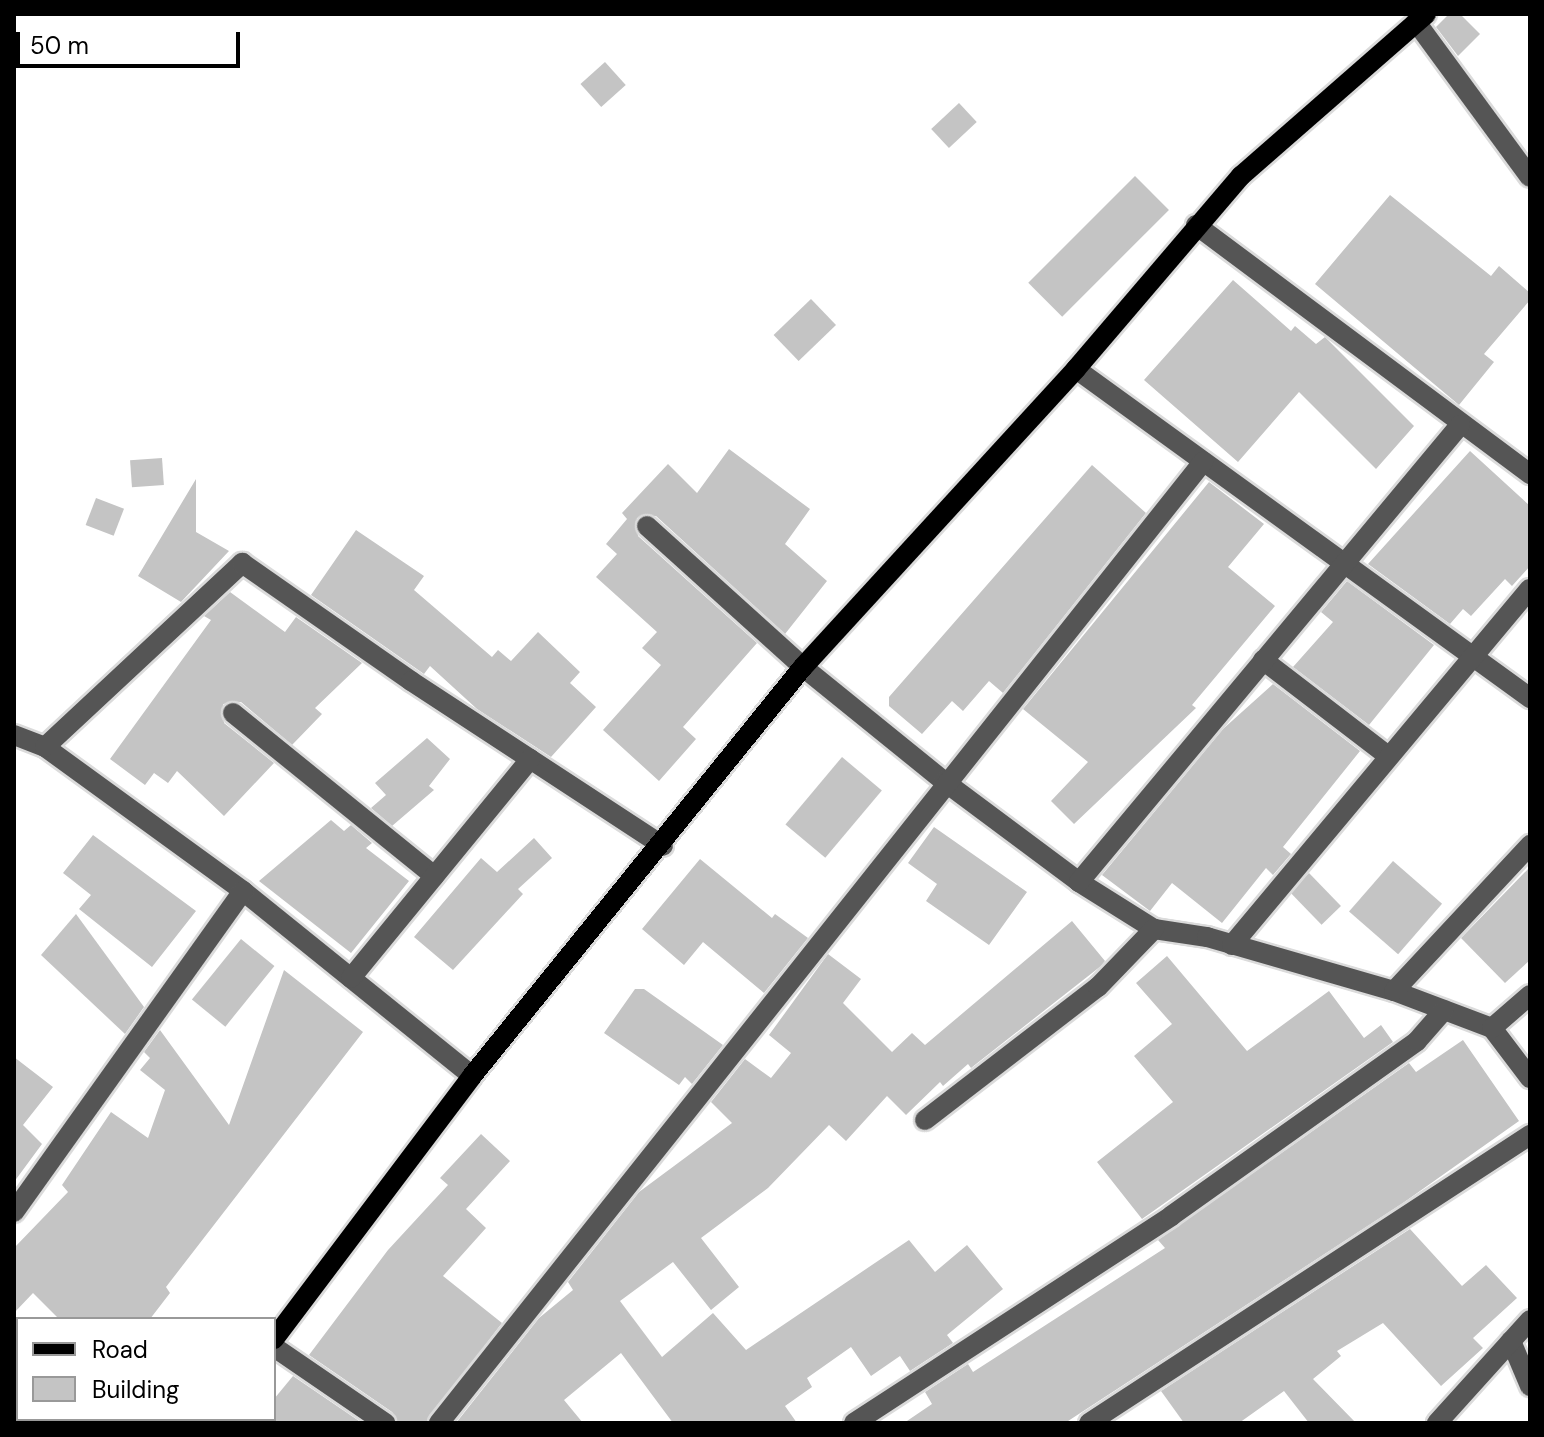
<!DOCTYPE html>
<style>
body{margin:0}
#map{position:relative;width:1544px;height:1437px;overflow:hidden;background:#fff;font-family:"DM Sans",sans-serif}
div>[style]{position:absolute}
.building>*{inset:0;background:#c4c4c4;transform-origin:0 0}
.roads{filter:drop-shadow(2px 0 #dbdbdb) drop-shadow(-2px 0 #dbdbdb) drop-shadow(0 2px #dbdbdb) drop-shadow(0 -2px #dbdbdb)}
.minor>*{height:20px;margin:-10px;padding:0 10px;transform-origin:10px;border-radius:10px;background:#555}
.major>*{height:20px;margin:-10px;padding:0 10px;transform-origin:10px;border-radius:10px;background:#000}
span{translate:-50% -50%;white-space:nowrap;text-align:center;line-height:1.15;-webkit-text-stroke:6px #fff;paint-order:stroke}
.frame{position:absolute;inset:0;border:16px solid #000;pointer-events:none}
.legend{position:absolute;left:16px;top:1317px;width:260px;height:104px;box-sizing:border-box;background:#fff;border:2px solid #999;margin:0;padding:10px 14px;list-style:none;font-size:24px;color:#000}
.legend li{display:flex;align-items:center;gap:16px;height:40px}
.legend b{width:40px;border:2px solid #999}
.scale{position:absolute;left:16px;top:32px;width:224px;height:36px;box-sizing:border-box;border:4px solid #000;border-top:0;padding-left:10px;font-size:24px;line-height:28px;white-space:nowrap;color:#000;-webkit-text-stroke:6px #fff;paint-order:stroke}
</style>
<div id="map">
<div class="building">
<div style="clip-path:polygon(1449px 14px,1460px 14px,1480px 34px,1458px 56px,1436px 27px)"></div>
<div style="left:605px;top:62px;width:31px;height:33px;rotate:48deg"></div>
<div style="left:959px;top:103px;width:26px;height:38px;rotate:47deg"></div>
<div style="left:1135px;top:176px;width:48px;height:151px;rotate:45deg"></div>
<div style="clip-path:polygon(1390px 195px,1491px 276px,1499px 266px,1530px 293px,1530px 300px,1484px 354px,1494px 362px,1459px 405px,1315px 284px)"></div>
<div style="clip-path:polygon(1233px 280px,1291px 331px,1295px 326px,1316px 344px,1325px 337px,1414px 426px,1376px 469px,1299px 392px,1238px 462px,1144px 380px)"></div>
<div style="left:811px;top:299px;width:36px;height:52px;rotate:46deg"></div>
<div style="clip-path:polygon(729px 449px,810px 509px,785px 544px,827px 581px,785px 634px,656px 516px,637px 518px,638px 536px,757px 643px,683px 727px,696px 739px,659px 781px,603px 730px,661px 665px,642px 648px,657px 632px,596px 577px,617px 554px,606px 544px,627px 519px,622px 513px,668px 464px,697px 493px)"></div>
<div style="clip-path:polygon(1470px 451px,1530px 506px,1530px 566px,1512px 586px,1505px 579px,1471px 616px,1463px 609px,1450px 624px,1368px 564px)"></div>
<div style="left:162px;top:458px;width:27px;height:32px;rotate:86deg"></div>
<div style="clip-path:polygon(1092px 465px,1146px 513px,1003px 693px,989px 681px,963px 711px,952px 701px,922px 734px,889px 706px,889px 697px)"></div>
<div style="clip-path:polygon(196px 479px,196px 532px,229px 551px,181px 602px,138px 576px)"></div>
<div style="clip-path:polygon(1209px 482px,1264px 524px,1228px 567px,1275px 606px,1192px 705px,1196px 708px,1074px 824px,1051px 801px,1088px 762px,1023px 709px)"></div>
<div style="left:96px;top:498px;width:30px;height:29px;rotate:21deg"></div>
<div style="clip-path:polygon(356px 530px,424px 576px,414px 590px,492px 657px,498px 650px,511px 661px,538px 632px,580px 672px,570px 683px,596px 707px,551px 757px,477px 709px,430px 666px,424px 674px,311px 595px)"></div>
<div style="clip-path:polygon(1347px 581px,1434px 645px,1369px 725px,1293px 667px,1333px 622px,1321px 612px)"></div>
<div style="clip-path:polygon(230px 592px,285px 632px,296px 617px,362px 663px,315px 708px,322px 714px,292px 745px,241px 702px,223px 704px,224px 723px,274px 763px,224px 816px,177px 771px,168px 783px,154px 773px,145px 785px,110px 759px,211px 620px,204px 616px)"></div>
<div style="clip-path:polygon(1273px 684px,1360px 751px,1283px 847px,1291px 854px,1273px 875px,1266px 868px,1222px 923px,1172px 883px,1150px 911px,1102px 875px,1223px 729px)"></div>
<div style="clip-path:polygon(427px 738px,450px 759px,429px 786px,434px 790px,392px 826px,371px 808px,386px 795px,375px 783px)"></div>
<div style="left:842px;top:757px;width:52px;height:88px;rotate:40deg"></div>
<div style="clip-path:polygon(331px 820px,344px 831px,351px 825px,372px 843px,366px 848px,409px 881px,351px 953px,259px 881px)"></div>
<div style="clip-path:polygon(934px 827px,1027px 892px,989px 945px,926px 901px,937px 884px,908px 863px)"></div>
<div style="clip-path:polygon(93px 835px,196px 911px,152px 967px,79px 909px,91px 895px,63px 873px)"></div>
<div style="clip-path:polygon(534px 838px,552px 858px,518px 889px,523px 894px,453px 970px,414px 937px,481px 858px,497px 872px)"></div>
<div style="clip-path:polygon(700px 859px,772px 918px,775px 914px,808px 938px,764px 993px,703px 942px,684px 965px,642px 929px)"></div>
<div style="left:1393px;top:861px;width:65px;height:67px;rotate:41deg"></div>
<div style="clip-path:polygon(1530px 867px,1530px 960px,1505px 983px,1461px 938px)"></div>
<div style="left:1309px;top:873px;width:46px;height:27px;rotate:46deg"></div>
<div style="clip-path:polygon(76px 914px,144px 1007px,125px 1034px,41px 955px)"></div>
<div style="clip-path:polygon(1072px 921px,1105px 961px,1101px 966px,971px 1068px,968px 1064px,943px 1086px,940px 1082px,906px 1115px,887px 1096px,846px 1141px,829px 1125px,768px 1188px,701px 1238px,739px 1287px,711px 1310px,673px 1262px,620px 1301px,662px 1357px,713px 1313px,746px 1350px,909px 1240px,935px 1272px,967px 1245px,1003px 1289px,947px 1335px,953px 1343px,910px 1371px,900px 1356px,871px 1376px,851px 1347px,807px 1378px,812px 1387px,785px 1406px,797px 1423px,673px 1423px,621px 1353px,564px 1400px,583px 1423px,456px 1423px,539px 1318px,573px 1290px,568px 1282px,639px 1192px,732px 1123px,711px 1102px,745px 1059px,771px 1078px,791px 1053px,769px 1035px,828px 954px,861px 979px,843px 1003px,892px 1052px,912px 1033px,925px 1045px)"></div>
<div style="left:241px;top:939px;width:43px;height:78px;rotate:39deg"></div>
<div style="clip-path:polygon(1167px 956px,1247px 1051px,1329px 991px,1364px 1038px,1381px 1025px,1393px 1042px,1142px 1219px,1097px 1162px,1173px 1102px,1134px 1056px,1172px 1024px,1136px 983px)"></div>
<div style="clip-path:polygon(284px 970px,363px 1032px,166px 1287px,170px 1293px,150px 1319px,59px 1319px,33px 1293px,14px 1313px,14px 1248px,68px 1192px,62px 1185px,111px 1112px,148px 1138px,165px 1090px,140px 1070px,150px 1058px,144px 1052px,160px 1030px,229px 1125px)"></div>
<div style="clip-path:polygon(635px 989px,644px 989px,723px 1045px,692px 1084px,685px 1077px,679px 1085px,604px 1033px)"></div>
<div style="clip-path:polygon(1463px 1040px,1519px 1121px,1403px 1203px,1065px 1423px,904px 1423px,932px 1404px,925px 1392px,968px 1364px,973px 1372px,1165px 1248px,1158px 1240px,1409px 1063px,1416px 1072px)"></div>
<div style="clip-path:polygon(14px 1057px,53px 1087px,23px 1125px,42px 1144px,14px 1182px)"></div>
<div style="clip-path:polygon(481px 1134px,510px 1161px,466px 1209px,486px 1228px,443px 1276px,502px 1323px,426px 1423px,398px 1423px,392px 1412px,309px 1355px,388px 1250px,448px 1185px,440px 1178px)"></div>
<div style="clip-path:polygon(1410px 1229px,1462px 1286px,1486px 1265px,1517px 1298px,1473px 1338px,1483px 1348px,1441px 1386px,1383px 1323px,1337px 1351px,1341px 1356px,1313px 1379px,1356px 1423px,1309px 1423px,1284px 1391px,1239px 1423px,1184px 1423px,1161px 1391px)"></div>
<div style="clip-path:polygon(293px 1376px,362px 1423px,274px 1423px,274px 1399px)"></div>
</div>
<div class="roads">
<div class="minor">
<div style="left:1416px;top:22px;width:192px;rotate:53.7deg"></div>
<div style="left:1196px;top:225px;width:417px;rotate:36.7deg"></div>
<div style="left:1076px;top:369px;width:561px;rotate:35.93deg"></div>
<div style="left:647px;top:526px;width:210px;rotate:42.1deg"></div>
<div style="left:803px;top:667px;width:183px;rotate:39deg"></div>
<div style="left:945px;top:782px;width:167px;rotate:36.7deg"></div>
<div style="left:1079px;top:882px;width:89px;rotate:32.1deg"></div>
<div style="left:1154px;top:929px;width:54px;rotate:8.6deg"></div>
<div style="left:1207px;top:937px;width:195px;rotate:16.1deg"></div>
<div style="left:1394px;top:991px;width:105px;rotate:20.7deg"></div>
<div style="left:1492px;top:1028px;width:63px;rotate:52.8deg"></div>
<div style="left:1263px;top:660px;width:158px;rotate:37.5deg"></div>
<div style="left:233px;top:713px;width:259px;rotate:39deg"></div>
<div style="left:14px;top:735px;width:33px;rotate:21deg"></div>
<div style="left:45px;top:747px;width:245px;rotate:36deg"></div>
<div style="left:243px;top:891px;width:294px;rotate:38.9deg"></div>
<div style="left:45px;top:747px;width:270px;rotate:-43deg"></div>
<div style="left:242px;top:563px;width:206px;rotate:34.9deg"></div>
<div style="left:411px;top:681px;width:301px;rotate:33.2deg"></div>
<div style="left:1079px;top:882px;width:595px;rotate:-50.18deg"></div>
<div style="left:1232px;top:945px;width:464px;rotate:-50.1deg"></div>
<div style="left:351px;top:978px;width:283px;rotate:-50.7deg"></div>
<div style="left:1394px;top:991px;width:200px;rotate:-47deg"></div>
<div style="left:1492px;top:1028px;width:50px;rotate:-41deg"></div>
<div style="left:925px;top:1120px;width:218px;rotate:-37.6deg"></div>
<div style="left:1098px;top:987px;width:81px;rotate:-46deg"></div>
<div style="left:14px;top:1212px;width:394px;rotate:-54.5deg"></div>
<div style="left:1511px;top:1341px;width:49px;rotate:67.1deg"></div>
<div style="left:274px;top:1347px;width:135px;rotate:34.4deg"></div>
<div style="left:439px;top:1423px;width:1228px;rotate:-51.52deg"></div>
<div style="left:854px;top:1423px;width:379px;rotate:-33.1deg"></div>
<div style="left:1171px;top:1216px;width:302px;rotate:-35.4deg"></div>
<div style="left:1417px;top:1041px;width:41px;rotate:-48.9deg"></div>
<div style="left:1089px;top:1423px;width:527px;rotate:-33.15deg"></div>
<div style="left:1437px;top:1423px;width:139px;rotate:-47.9deg"></div>
</div>
<div class="major">
<div style="left:274px;top:1339px;width:329px;rotate:-53deg"></div>
<div style="left:472px;top:1076px;width:526px;rotate:-51.02deg"></div>
<div style="left:803px;top:667px;width:404px;rotate:-47.5deg"></div>
<div style="left:1076px;top:369px;width:254px;rotate:-49.5deg"></div>
<div style="left:1241px;top:176px;width:246px;rotate:-41.2deg"></div>
<div style="left:212px;top:1423px;width:5px;rotate:-53deg"></div>
</div>
</div>
<div class="frame"></div>
<ul class="legend">
<li><b style="height:10px;background:#000"></b>Road</li>
<li><b style="height:22px;background:#c4c4c4"></b>Building</li>
</ul>
<div class="scale">50 m</div>
</div>
